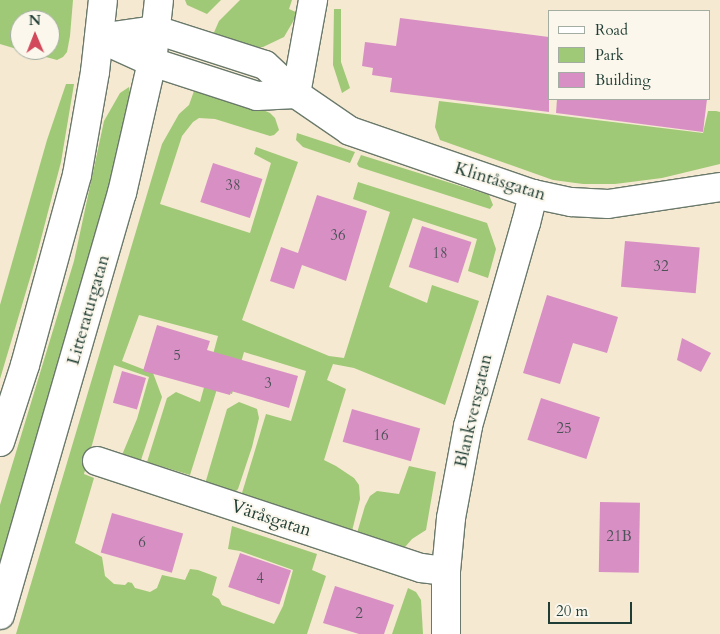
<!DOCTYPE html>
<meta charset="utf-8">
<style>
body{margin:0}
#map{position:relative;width:720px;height:634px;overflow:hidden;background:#f5e9d1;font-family:Cardo,serif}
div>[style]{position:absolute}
.green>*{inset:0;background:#9fc976}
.building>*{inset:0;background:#d890c4;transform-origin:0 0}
.roads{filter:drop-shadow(1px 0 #6a796b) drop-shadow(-1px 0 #6a796b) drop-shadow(0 1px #6a796b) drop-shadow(0 -1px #6a796b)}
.minor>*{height:28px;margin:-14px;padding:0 14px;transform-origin:14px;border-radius:14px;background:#fff}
.tertiary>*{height:28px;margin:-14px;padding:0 14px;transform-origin:14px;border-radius:14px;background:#fff}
span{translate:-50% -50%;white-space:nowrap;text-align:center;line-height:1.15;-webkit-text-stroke:4px #fbf7ec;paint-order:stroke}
.number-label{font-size:15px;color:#4d5258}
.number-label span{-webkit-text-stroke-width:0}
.street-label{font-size:18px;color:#1f3d34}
.legend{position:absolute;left:548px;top:10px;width:162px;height:90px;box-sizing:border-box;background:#fbf7ec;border:1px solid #a3ada2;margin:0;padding:6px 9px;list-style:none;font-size:15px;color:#1f3d34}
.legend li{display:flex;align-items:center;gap:10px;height:25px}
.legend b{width:25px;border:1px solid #a3ada2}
.north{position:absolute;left:10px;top:10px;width:50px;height:50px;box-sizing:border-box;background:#fbf7ec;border:1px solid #a3ada2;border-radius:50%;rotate:359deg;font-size:14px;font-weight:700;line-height:20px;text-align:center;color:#1f3d34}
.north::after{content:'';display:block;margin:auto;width:18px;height:22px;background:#d1495b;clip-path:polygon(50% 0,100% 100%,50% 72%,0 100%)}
.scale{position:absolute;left:548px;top:602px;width:84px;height:22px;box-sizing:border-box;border:2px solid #1f3d34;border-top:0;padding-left:6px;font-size:15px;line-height:18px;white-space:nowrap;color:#1f3d34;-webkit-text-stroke:4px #fbf7ec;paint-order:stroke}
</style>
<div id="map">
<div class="green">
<div style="clip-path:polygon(0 0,73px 0,70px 36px,67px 52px,63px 57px,57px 60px,20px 50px,50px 50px,50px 20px,20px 20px,20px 50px,0 44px)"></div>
<div style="clip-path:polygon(185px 0,221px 0,207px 14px,187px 5px)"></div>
<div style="clip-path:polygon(240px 0,292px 0,289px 9px,298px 13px,284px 37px,263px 47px,253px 48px,212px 37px,219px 21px)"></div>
<div style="clip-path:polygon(334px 9px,341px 9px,341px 62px,350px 88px,342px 93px,333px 65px)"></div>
<div style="clip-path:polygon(66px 84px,74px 84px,61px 162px,36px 258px,0 379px,0 305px,47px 140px)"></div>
<div style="clip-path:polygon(129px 87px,131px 99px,116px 169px,0 567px,0 505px,74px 261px,104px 121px,120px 93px)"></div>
<div style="clip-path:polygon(198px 89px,254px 106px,270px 113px,275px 118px,279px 130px,274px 135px,270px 136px,215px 119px,199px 118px,193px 122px,182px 136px,160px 204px,250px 233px,271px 163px,254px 154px,256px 147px,298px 162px,242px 320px,329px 356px,344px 358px,390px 212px,353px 199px,358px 182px,487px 223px,496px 249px,488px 278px,468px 271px,477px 239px,413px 218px,389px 287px,427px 303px,432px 285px,479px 301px,445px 405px,354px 368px,333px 364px,327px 380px,346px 389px,324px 460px,336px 466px,354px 478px,359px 485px,360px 499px,352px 531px,246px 496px,242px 493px,266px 414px,291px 421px,306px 371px,244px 352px,232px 394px,217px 389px,190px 475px,147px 462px,167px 398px,176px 392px,200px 402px,218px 336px,139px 315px,122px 361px,153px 373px,162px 397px,141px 460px,122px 455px,137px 419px,149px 377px,114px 365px,84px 474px,94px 478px,75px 543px,102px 557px,105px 576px,114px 584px,125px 585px,128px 582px,132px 583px,135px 588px,150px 592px,157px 588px,162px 575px,185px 580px,190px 569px,198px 570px,217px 577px,212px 595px,219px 599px,222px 605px,274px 624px,283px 606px,293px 570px,240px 551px,228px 549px,232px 526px,317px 554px,312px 570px,326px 576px,307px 634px,16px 634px,162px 144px,179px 114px,189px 105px,194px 91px)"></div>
<div style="clip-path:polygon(439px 101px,703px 133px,708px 111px,716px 111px,720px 112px,720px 164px,662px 178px,615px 184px,583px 184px,553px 180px,440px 140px,435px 127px)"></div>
<div style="clip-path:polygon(297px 133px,355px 152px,350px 163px,303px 147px,296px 140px)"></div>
<div style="clip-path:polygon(361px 155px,489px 195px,493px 205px,490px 209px,359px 167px,357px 164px)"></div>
<div style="clip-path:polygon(239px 402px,257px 409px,259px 418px,252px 447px,238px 489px,235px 492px,205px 484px,227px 409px)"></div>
<div style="clip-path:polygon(409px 466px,436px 472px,426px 530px,412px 539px,405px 547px,357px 533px,365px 506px,370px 496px,377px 491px,399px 494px)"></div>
<div style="clip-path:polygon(408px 588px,416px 592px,421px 600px,423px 634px,392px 634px)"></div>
</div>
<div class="building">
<div style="clip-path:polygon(400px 18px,549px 37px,549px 112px,390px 92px,392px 78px,372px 75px,373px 68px,362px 66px,365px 42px,396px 46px)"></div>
<div style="clip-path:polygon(557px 99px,707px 99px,703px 132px,556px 113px)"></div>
<div style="left:213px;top:163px;width:52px;height:41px;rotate:18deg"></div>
<div style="clip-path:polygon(317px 195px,367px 211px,346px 281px,302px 265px,294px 289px,270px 281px,281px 247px,298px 253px)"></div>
<div style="left:422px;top:226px;width:52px;height:43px;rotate:18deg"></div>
<div style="left:625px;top:241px;width:75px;height:46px;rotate:5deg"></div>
<div style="clip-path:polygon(547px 295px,618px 317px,607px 353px,573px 343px,560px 384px,523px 373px)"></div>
<div style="clip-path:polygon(157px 325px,210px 341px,207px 350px,298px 376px,289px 408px,231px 391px,230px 395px,143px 371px)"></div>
<div style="clip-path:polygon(682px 338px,711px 353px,701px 372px,677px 360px)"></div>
<div style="left:122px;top:371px;width:25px;height:33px;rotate:16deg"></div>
<div style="left:541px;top:398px;width:62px;height:44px;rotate:18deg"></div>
<div style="left:352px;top:409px;width:71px;height:34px;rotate:16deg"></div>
<div style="left:600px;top:502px;width:40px;height:70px;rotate:1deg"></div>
<div style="left:112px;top:513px;width:74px;height:41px;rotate:16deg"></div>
<div style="left:240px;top:553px;width:54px;height:36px;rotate:19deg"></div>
<div style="clip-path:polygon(335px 586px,394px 605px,384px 634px,359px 634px,323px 623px)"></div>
</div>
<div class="roads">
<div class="minor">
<div style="left:99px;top:38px;width:58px;rotate:-8deg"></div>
<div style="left:156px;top:30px;width:114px;rotate:17.8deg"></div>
<div style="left:265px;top:65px;width:42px;rotate:43.1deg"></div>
<div style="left:296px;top:94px;width:65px;rotate:34.4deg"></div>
<div style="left:350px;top:131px;width:194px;rotate:19deg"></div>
<div style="left:533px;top:194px;width:39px;rotate:12deg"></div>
<div style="left:571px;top:202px;width:37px;rotate:3deg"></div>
<div style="left:608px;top:204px;width:113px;rotate:-8.6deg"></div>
<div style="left:99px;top:38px;width:58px;rotate:24.4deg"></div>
<div style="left:152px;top:62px;width:110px;rotate:17.9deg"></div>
<div style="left:257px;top:96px;width:39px;rotate:-3deg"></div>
<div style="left:296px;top:94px;width:96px;rotate:-79.7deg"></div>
<div style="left:97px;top:461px;width:341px;rotate:18.3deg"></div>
<div style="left:421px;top:568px;width:25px;rotate:7deg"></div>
<div style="left:446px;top:634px;width:63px;rotate:-90deg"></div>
<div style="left:446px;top:571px;width:53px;rotate:-84.6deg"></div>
<div style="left:451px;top:518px;width:94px;rotate:-79.5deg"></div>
<div style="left:468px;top:426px;width:211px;rotate:-74.1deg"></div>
<div style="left:526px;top:223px;width:30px;rotate:-76deg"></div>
</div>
<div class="tertiary">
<div style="left:0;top:442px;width:81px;rotate:-72deg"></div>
<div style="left:25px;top:365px;width:197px;rotate:-74.7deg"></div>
<div style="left:77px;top:175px;width:105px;rotate:-80.1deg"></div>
<div style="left:95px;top:72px;width:72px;rotate:-83.7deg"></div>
<div style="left:0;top:615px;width:439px;rotate:-73.9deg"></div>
<div style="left:122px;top:193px;width:134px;rotate:-77.1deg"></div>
<div style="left:152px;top:62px;width:62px;rotate:-83.6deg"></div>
</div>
</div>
<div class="number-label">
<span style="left:233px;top:186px">38</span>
<span style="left:338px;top:236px">36</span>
<span style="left:440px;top:254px">18</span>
<span style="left:661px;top:267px">32</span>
<span style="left:177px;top:356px">5</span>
<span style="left:268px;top:384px">3</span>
<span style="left:564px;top:429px">25</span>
<span style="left:381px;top:436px">16</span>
<span style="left:619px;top:537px">21B</span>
<span style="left:142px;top:543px">6</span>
<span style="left:260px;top:579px">4</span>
<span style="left:359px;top:614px">2</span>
</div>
<div class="street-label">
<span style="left:500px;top:182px;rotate:17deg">Klintåsgatan</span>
<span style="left:89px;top:310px;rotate:-74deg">Litteraturgatan</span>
<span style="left:474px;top:411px;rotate:-77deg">Blankversgatan</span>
<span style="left:271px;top:519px;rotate:18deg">Väråsgatan</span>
</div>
<ul class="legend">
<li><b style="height:6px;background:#fff"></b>Road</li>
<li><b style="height:14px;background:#9fc976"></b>Park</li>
<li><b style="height:14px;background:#d890c4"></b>Building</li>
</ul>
<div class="north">N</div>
<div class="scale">20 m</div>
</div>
